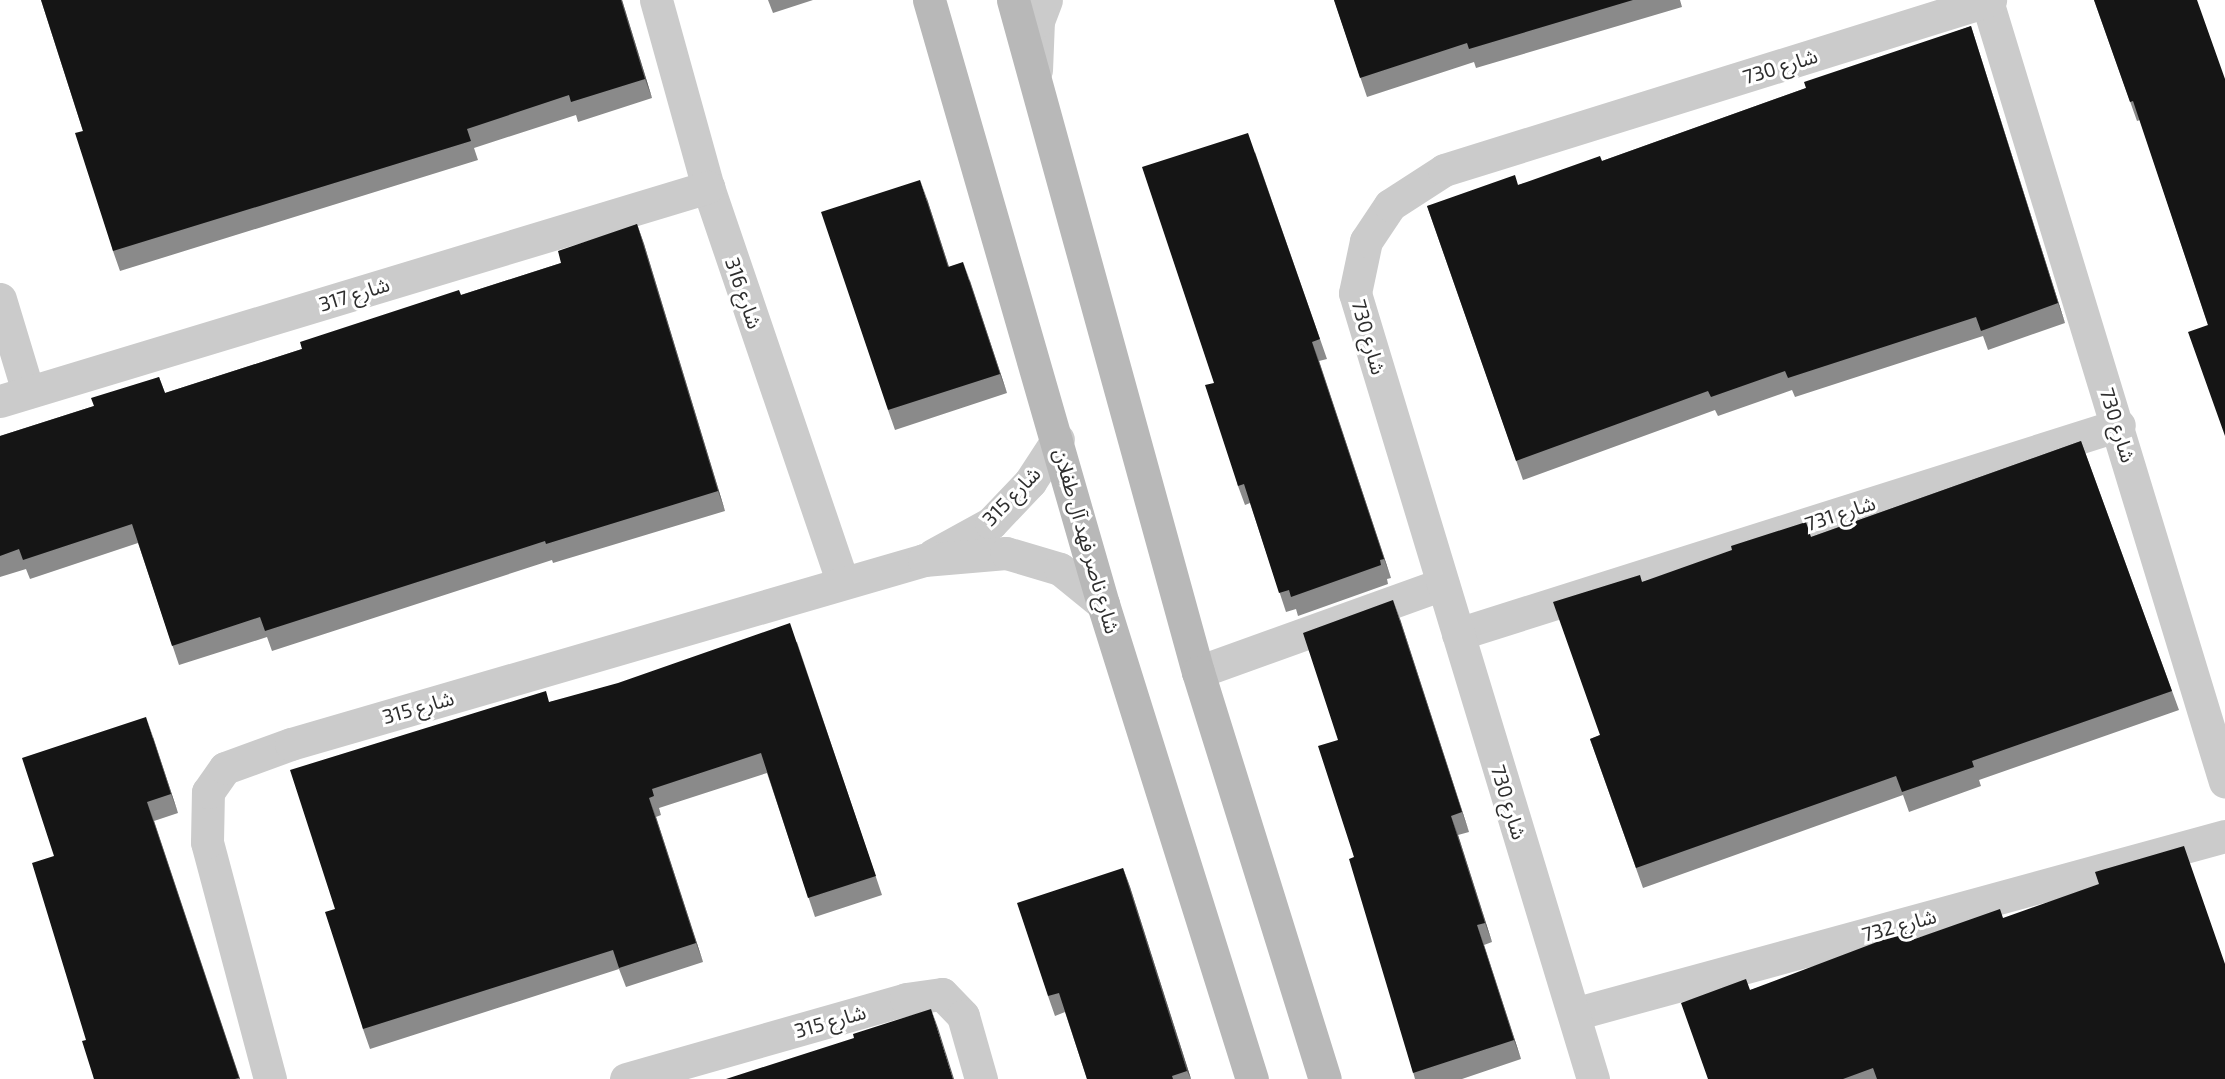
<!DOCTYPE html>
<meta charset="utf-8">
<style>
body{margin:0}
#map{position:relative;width:2225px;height:1079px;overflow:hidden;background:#fff;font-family:"Exo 2","Noto Sans Arabic",sans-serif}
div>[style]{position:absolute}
.street>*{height:33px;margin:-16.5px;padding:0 16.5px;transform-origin:16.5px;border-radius:16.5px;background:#cbcbcb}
.secondary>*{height:33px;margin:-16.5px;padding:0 16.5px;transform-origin:16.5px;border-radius:16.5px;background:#b8b8b8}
.wall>*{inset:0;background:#8a8a8a}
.shaded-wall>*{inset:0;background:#5b5b5b}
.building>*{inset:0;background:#151515}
span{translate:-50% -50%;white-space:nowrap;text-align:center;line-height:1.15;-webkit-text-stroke:6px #fff;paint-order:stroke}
.street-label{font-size:20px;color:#2e2e2e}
</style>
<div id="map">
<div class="street">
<div style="left:656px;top:0;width:194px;rotate:74.5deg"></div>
<div style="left:708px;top:187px;width:418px;rotate:71.2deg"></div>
<div style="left:1987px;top:1px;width:816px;rotate:73.05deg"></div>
<div style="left:1036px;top:70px;width:49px;rotate:-87.7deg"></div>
<div style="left:1038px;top:21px;width:22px;rotate:-69deg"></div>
<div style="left:0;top:299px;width:97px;rotate:73.2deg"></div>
<div style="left:0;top:401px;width:740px;rotate:-16.82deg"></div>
<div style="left:933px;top:555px;width:66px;rotate:-28.9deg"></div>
<div style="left:991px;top:523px;width:57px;rotate:-46.4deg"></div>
<div style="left:1030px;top:482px;width:51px;rotate:-56.9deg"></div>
<div style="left:1458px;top:634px;width:693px;rotate:-17.55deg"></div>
<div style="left:1198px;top:672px;width:260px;rotate:-19.8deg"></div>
<div style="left:1574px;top:1014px;width:675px;rotate:-15.29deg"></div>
<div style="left:270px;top:1079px;width:245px;rotate:-104.9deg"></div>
<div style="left:207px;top:842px;width:50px;rotate:-88.9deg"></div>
<div style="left:208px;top:792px;width:29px;rotate:-55deg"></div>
<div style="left:225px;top:768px;width:70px;rotate:-20deg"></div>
<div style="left:291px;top:744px;width:659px;rotate:-16.21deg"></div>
<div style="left:924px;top:560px;width:82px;rotate:-4.9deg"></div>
<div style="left:1006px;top:553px;width:56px;rotate:16.5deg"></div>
<div style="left:1060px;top:569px;width:55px;rotate:39.1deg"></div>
<div style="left:626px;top:1079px;width:291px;rotate:-15.9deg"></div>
<div style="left:906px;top:999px;width:36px;rotate:-8deg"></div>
<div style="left:942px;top:994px;width:30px;rotate:46deg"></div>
<div style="left:963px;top:1016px;width:66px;rotate:74.1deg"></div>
<div style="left:1593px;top:1079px;width:821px;rotate:-106.85deg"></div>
<div style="left:1355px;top:293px;width:53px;rotate:-78.1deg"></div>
<div style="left:1366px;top:241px;width:43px;rotate:-56.3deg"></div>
<div style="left:1390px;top:205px;width:64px;rotate:-32.9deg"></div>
<div style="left:1444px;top:170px;width:572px;rotate:-17.29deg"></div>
</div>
<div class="secondary">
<div style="left:929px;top:0;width:629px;rotate:73.93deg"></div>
<div style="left:1103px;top:604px;width:498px;rotate:72.6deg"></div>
<div style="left:1013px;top:0;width:697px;rotate:74.61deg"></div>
<div style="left:1198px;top:672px;width:426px;rotate:72.7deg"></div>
</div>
<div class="wall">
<div style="clip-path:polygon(41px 0,622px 0,652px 98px,578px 122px,576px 115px,474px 148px,478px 160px,120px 271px,113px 251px,83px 131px)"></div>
<div style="clip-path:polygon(768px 0,813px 0,773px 13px)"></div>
<div style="clip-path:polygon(1334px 0,1680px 0,1682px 7px,1476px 68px,1474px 62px,1367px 97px)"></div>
<div style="clip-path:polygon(2094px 0,2197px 0,2208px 325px,2140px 120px,2137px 121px)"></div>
<div style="clip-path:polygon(1971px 26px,1977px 45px,2065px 323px,1988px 350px,1983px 336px,1795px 397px,1792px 390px,1718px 416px,1715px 410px,1523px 480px,1427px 206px,1518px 185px,1602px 161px,1806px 88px)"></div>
<div style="clip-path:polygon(1255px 152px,1327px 359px,1319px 361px,1391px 578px,1387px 579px,1388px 584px,1298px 616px,1296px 609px,1286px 612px,1250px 503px,1245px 505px,1238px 486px,1214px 383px)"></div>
<div style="clip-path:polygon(927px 199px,949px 267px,970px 281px,1007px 393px,895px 430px,888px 410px)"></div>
<div style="clip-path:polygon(637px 224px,644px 244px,725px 511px,553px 563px,552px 560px,272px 651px,267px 637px,179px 665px,138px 543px,30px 579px,26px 569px,0 577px,0 436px,94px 406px,159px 377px,165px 393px,302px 349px,461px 295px,561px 263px)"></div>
<div style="clip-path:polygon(2081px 441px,2179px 710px,1979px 780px,1981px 786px,1909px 812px,1903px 795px,1643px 888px,1590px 739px,1600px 735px,1642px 582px,1811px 537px)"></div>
<div style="clip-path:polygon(1400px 619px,1469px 832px,1458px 835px,1492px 942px,1484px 945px,1521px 1059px,1462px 1079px,1415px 1079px,1354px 857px,1338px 740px)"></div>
<div style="clip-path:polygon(797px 642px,882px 895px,815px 917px,767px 773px,659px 808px,661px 815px,656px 817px,703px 962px,626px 987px,619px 969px,370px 1049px,363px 1029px,335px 909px,550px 702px)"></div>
<div style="clip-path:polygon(153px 737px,178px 813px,154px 821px,240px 1079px,94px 1079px,86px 1040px)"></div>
<div style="clip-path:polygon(1123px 868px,1130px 887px,1191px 1079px,1087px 1079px,1065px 1012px,1055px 1016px,1048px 996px)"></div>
<div style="clip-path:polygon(2003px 918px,2225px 1079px,1708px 1079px,1750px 990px,1909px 941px)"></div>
</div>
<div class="shaded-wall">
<div style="clip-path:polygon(621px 0,622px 0,652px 98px,645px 79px)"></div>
<div style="clip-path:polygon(1971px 26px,1977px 45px,2065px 323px,2058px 303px)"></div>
<div style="clip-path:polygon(920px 180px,927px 199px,955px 286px,948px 267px)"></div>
<div style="clip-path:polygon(637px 224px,644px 244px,725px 511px,718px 491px)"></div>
<div style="clip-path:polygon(963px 262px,970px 281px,1007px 393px,1000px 374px)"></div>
<div style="clip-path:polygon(1312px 342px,1319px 361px,1391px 578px,1384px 559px)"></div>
<div style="clip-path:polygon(1393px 600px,1400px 619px,1469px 832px,1462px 812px)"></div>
<div style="clip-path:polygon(146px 717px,153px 737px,178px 813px,171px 794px)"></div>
<div style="clip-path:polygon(649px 798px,656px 817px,703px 962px,696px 943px)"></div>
<div style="clip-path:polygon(147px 802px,154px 821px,240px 1079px,239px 1079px)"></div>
<div style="clip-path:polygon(1451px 816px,1458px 835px,1492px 942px,1485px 923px)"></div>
<div style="clip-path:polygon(1123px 868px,1130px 887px,1191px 1079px,1187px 1071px)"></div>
<div style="clip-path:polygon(1477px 925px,1484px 945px,1521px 1059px,1514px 1040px)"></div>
<div style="clip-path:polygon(931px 1009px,938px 1028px,954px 1079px,953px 1079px)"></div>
</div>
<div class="building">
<div style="clip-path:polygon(41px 0,621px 0,645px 79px,571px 102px,569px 95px,467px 129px,471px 141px,113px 251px,75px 133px,83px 131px)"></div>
<div style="clip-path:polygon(1334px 0,1633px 0,1469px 49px,1467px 43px,1360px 78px)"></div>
<div style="clip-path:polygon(2094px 0,2197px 0,2225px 79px,2225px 436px,2188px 332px,2208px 325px,2133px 101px,2130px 102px)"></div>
<div style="clip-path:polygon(1971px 26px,2058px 303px,1981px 331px,1976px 317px,1788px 378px,1785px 371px,1711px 397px,1708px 391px,1516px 461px,1427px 206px,1515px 175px,1518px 185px,1600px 156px,1602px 161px,1806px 88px,1804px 82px)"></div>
<div style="clip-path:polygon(1248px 133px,1320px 339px,1312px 342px,1384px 559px,1380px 560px,1381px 565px,1291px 597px,1289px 590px,1279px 593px,1244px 484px,1238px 486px,1205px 385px,1214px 383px,1142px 167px)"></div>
<div style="clip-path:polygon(920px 180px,948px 267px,963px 262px,1000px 374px,888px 410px,821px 212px)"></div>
<div style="clip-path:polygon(637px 224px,718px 491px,546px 544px,545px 541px,265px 631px,260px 617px,172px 646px,132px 524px,23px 560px,19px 549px,0 556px,0 436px,94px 406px,91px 398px,159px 377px,165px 393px,302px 349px,300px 342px,459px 290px,461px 295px,561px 263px,558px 251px)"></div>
<div style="clip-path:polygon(2081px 441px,2172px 691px,1972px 761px,1974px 767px,1902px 792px,1896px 776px,1636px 868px,1590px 739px,1600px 735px,1553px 602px,1640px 575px,1642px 582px,1732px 550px,1731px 546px,1806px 522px,1811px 537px)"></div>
<div style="clip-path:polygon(1393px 600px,1462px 812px,1451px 816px,1485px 923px,1477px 925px,1514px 1040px,1413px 1073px,1349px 859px,1354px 857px,1318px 746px,1338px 740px,1303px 633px)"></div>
<div style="clip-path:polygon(790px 623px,876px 876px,808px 898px,761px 753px,652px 789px,654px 796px,649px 798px,696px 943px,619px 968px,613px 950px,363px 1029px,325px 912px,335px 909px,290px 770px,546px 691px,549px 702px,618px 683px)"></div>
<div style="clip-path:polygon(146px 717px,171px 794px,147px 802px,239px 1078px,235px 1079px,94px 1079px,82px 1041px,86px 1040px,32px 863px,54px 856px,22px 758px)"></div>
<div style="clip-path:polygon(2184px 846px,2225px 964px,2225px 1079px,1877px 1079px,1873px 1068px,1843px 1079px,1708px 1079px,1681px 1003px,1746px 979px,1750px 990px,1906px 931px,1909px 941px,2000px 909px,2003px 918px,2099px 884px,2095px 872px)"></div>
<div style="clip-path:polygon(1123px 868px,1187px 1071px,1172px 1076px,1173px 1079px,1087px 1079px,1059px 993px,1048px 996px,1017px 903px)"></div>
<div style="clip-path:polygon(931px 1009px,953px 1079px,726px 1079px,854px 1038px,853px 1034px)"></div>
</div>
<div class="street-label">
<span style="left:1780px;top:66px;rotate:-17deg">شارع 730</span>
<span style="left:744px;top:293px;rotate:71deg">شارع 316</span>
<span style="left:354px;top:294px;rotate:-17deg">شارع 317</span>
<span style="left:1369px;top:337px;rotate:74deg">شارع 730</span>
<span style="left:2118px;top:425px;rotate:73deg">شارع 730</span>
<span style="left:1011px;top:496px;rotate:-46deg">شارع 315</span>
<span style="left:1840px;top:513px;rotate:-18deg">شارع 731</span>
<span style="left:1087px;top:541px;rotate:74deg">شارع ناصر فهد آل طفلان</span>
<span style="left:418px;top:707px;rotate:-16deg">شارع 315</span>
<span style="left:1509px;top:802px;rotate:73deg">شارع 730</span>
<span style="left:1899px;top:925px;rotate:-15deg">شارع 732</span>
<span style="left:830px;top:1021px;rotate:-16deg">شارع 315</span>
</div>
</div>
